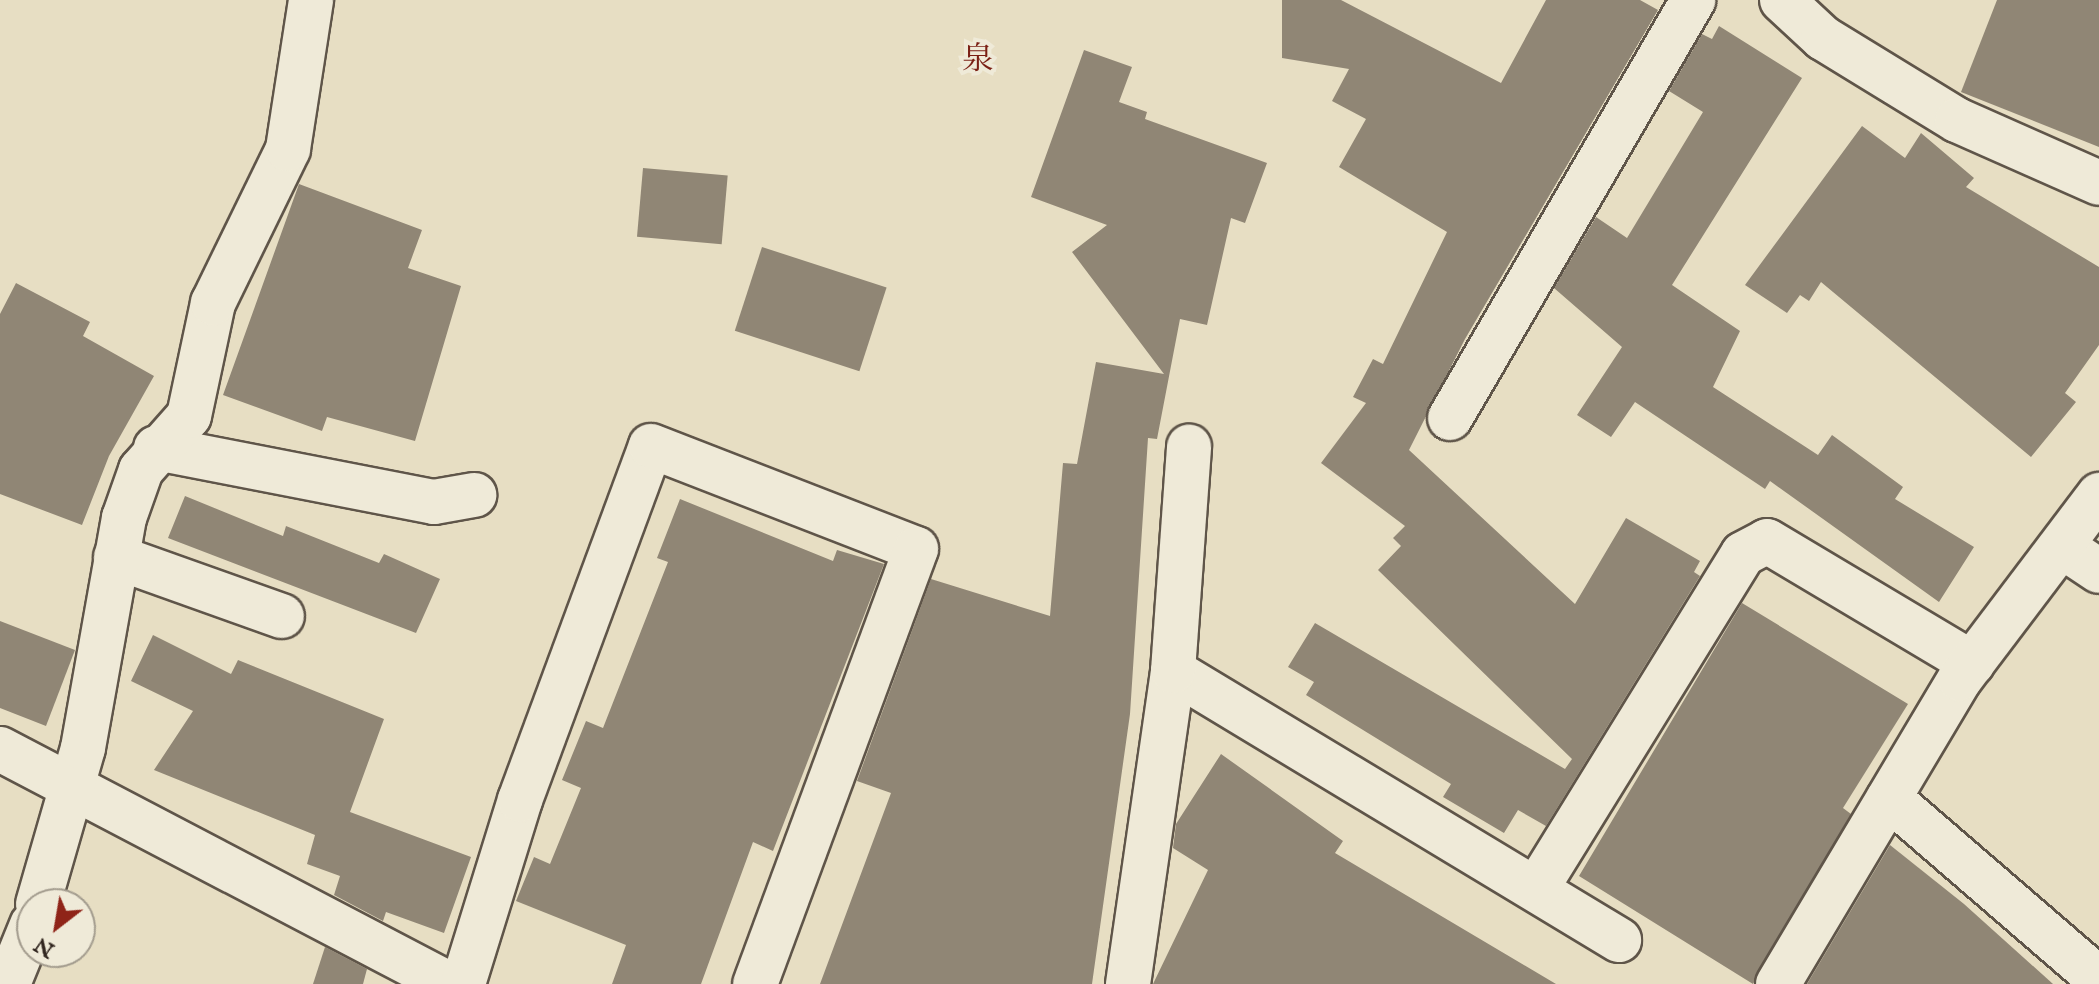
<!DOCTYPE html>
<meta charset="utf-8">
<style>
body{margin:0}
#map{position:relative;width:2099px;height:984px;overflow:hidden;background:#e7dec3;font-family:"IM FELL English","Noto Serif JP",serif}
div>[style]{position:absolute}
.building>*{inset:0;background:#908675;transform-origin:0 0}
.roads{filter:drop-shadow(2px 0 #5f5549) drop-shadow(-2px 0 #5f5549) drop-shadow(0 2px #5f5549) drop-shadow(0 -2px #5f5549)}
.minor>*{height:44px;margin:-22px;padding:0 22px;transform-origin:22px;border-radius:22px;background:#efead8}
span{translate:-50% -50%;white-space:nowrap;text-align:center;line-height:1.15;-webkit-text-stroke:8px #efead8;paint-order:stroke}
.quarter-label{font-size:32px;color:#7a1f14}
.north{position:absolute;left:16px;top:888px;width:80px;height:80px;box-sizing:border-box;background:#efead8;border:2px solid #a39c8e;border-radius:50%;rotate:211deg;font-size:22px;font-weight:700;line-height:32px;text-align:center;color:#322720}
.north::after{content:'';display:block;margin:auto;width:28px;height:36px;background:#8f2418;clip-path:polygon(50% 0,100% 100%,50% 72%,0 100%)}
</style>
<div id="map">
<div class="building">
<div style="clip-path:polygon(1282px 0,1341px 0,1501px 83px,1546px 0,1640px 0,1658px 10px,1465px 339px,1409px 450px,1575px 604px,1626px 518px,1700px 561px,1694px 572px,1700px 576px,1546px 826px,1518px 810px,1504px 833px,1443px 797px,1451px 784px,1306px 695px,1314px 682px,1288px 667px,1315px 623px,1565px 769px,1572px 759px,1378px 570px,1401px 546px,1393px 538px,1405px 526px,1321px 463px,1366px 403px,1353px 397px,1373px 359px,1383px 364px,1447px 232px,1339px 167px,1366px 119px,1332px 101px,1349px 69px,1282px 58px)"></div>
<div style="clip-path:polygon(1997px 0,2099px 0,2099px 147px,1961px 92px)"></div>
<div style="clip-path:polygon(1719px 26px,1802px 78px,1672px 285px,1740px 331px,1713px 387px,1818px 455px,1832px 435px,1903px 487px,1895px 499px,1974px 547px,1939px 602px,1770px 481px,1765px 489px,1635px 402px,1611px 437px,1577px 415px,1622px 347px,1554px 288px,1596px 217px,1627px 238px,1703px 112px,1669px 91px,1702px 34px,1712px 39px)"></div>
<div style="clip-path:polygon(1084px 50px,1132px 67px,1119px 102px,1147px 112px,1145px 119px,1267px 163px,1245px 223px,1231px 218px,1207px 325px,1180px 319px,1157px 439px,1148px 438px,1130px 714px,1092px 984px,820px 984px,891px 793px,857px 781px,931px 579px,1050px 616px,1063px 463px,1077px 464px,1096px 362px,1164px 374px,1072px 252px,1107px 225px,1031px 197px)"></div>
<div style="clip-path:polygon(1862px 126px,1905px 158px,1921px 133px,1974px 178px,1966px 187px,2099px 267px,2099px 345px,2065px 393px,2076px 402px,2031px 457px,1821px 282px,1809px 301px,1800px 295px,1787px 313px,1745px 285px)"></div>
<div style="left:643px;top:168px;width:85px;height:69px;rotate:5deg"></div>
<div style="clip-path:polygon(299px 184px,422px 230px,408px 268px,461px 286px,415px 441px,327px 417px,322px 431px,223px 395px)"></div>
<div style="left:762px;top:247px;width:131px;height:88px;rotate:18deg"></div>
<div style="clip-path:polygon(16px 283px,90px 322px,83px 336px,154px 376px,109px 456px,82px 525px,0 494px,0 314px)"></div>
<div style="clip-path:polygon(185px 496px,283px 536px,286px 526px,379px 563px,384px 554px,440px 579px,416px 633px,168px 538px)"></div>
<div style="clip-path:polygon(680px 499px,833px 561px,837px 550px,884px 564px,773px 851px,753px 842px,701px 984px,612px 984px,626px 945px,516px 901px,534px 857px,550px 864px,581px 788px,562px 780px,586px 721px,603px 728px,668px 562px,657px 558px)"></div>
<div style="clip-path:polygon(1742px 603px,1908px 704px,1843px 808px,1851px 814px,1753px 984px,1579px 876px)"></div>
<div style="clip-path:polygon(0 621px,75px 650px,46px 726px,0 708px)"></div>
<div style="clip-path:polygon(153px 635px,231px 674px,238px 660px,384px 719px,350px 812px,471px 857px,444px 933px,386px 912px,383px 921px,334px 895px,340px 876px,307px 864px,315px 835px,154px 770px,193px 711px,131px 681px)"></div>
<div style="clip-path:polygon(1221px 754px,1343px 841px,1335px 853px,1556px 984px,1153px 984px,1208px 870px,1173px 848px,1176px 824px)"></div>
<div style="clip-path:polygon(1890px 845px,1964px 904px,2053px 984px,1807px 984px)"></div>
<div style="clip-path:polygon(325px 947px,367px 969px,363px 984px,313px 984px)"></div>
</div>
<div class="roads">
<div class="minor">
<div style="left:1782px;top:0;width:56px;rotate:42.8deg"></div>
<div style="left:1823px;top:38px;width:157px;rotate:31.5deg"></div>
<div style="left:1957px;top:120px;width:155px;rotate:23.9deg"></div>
<div style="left:1450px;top:418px;width:484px;rotate:-59.8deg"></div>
<div style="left:156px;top:448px;width:283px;rotate:11deg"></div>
<div style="left:434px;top:502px;width:41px;rotate:-9.9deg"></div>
<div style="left:2063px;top:547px;width:43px;rotate:33.7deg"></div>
<div style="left:116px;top:557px;width:176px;rotate:19.6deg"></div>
<div style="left:1173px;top:671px;width:521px;rotate:31.1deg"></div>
<div style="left:0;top:749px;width:507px;rotate:27.63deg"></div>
<div style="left:1889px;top:798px;width:277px;rotate:40.8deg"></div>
<div style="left:1538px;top:886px;width:390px;rotate:-58.3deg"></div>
<div style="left:1743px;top:554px;width:27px;rotate:-28deg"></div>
<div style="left:1767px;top:541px;width:239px;rotate:30.8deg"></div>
<div style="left:38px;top:904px;width:162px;rotate:-73.9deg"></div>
<div style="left:83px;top:748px;width:234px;rotate:-79.9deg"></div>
<div style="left:124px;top:518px;width:51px;rotate:-70.5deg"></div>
<div style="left:141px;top:470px;width:72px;rotate:-48.4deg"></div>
<div style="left:189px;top:416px;width:116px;rotate:-78deg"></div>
<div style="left:213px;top:303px;width:171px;rotate:-64deg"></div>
<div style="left:288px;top:149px;width:151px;rotate:-81.2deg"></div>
<div style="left:8px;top:984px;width:64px;rotate:-67.9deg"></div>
<div style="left:463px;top:984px;width:193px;rotate:-72.8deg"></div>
<div style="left:520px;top:800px;width:377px;rotate:-69.7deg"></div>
<div style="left:651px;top:446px;width:284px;rotate:21.2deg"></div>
<div style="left:916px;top:549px;width:464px;rotate:110.3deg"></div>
<div style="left:1128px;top:984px;width:316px;rotate:-81.8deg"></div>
<div style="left:1173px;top:671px;width:225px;rotate:-85.9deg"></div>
<div style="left:1778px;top:984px;width:355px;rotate:-59.2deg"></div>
<div style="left:1960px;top:679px;width:231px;rotate:-52.9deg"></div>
</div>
</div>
<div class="quarter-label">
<span style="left:978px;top:61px">泉</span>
</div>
<div class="north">N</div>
</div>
